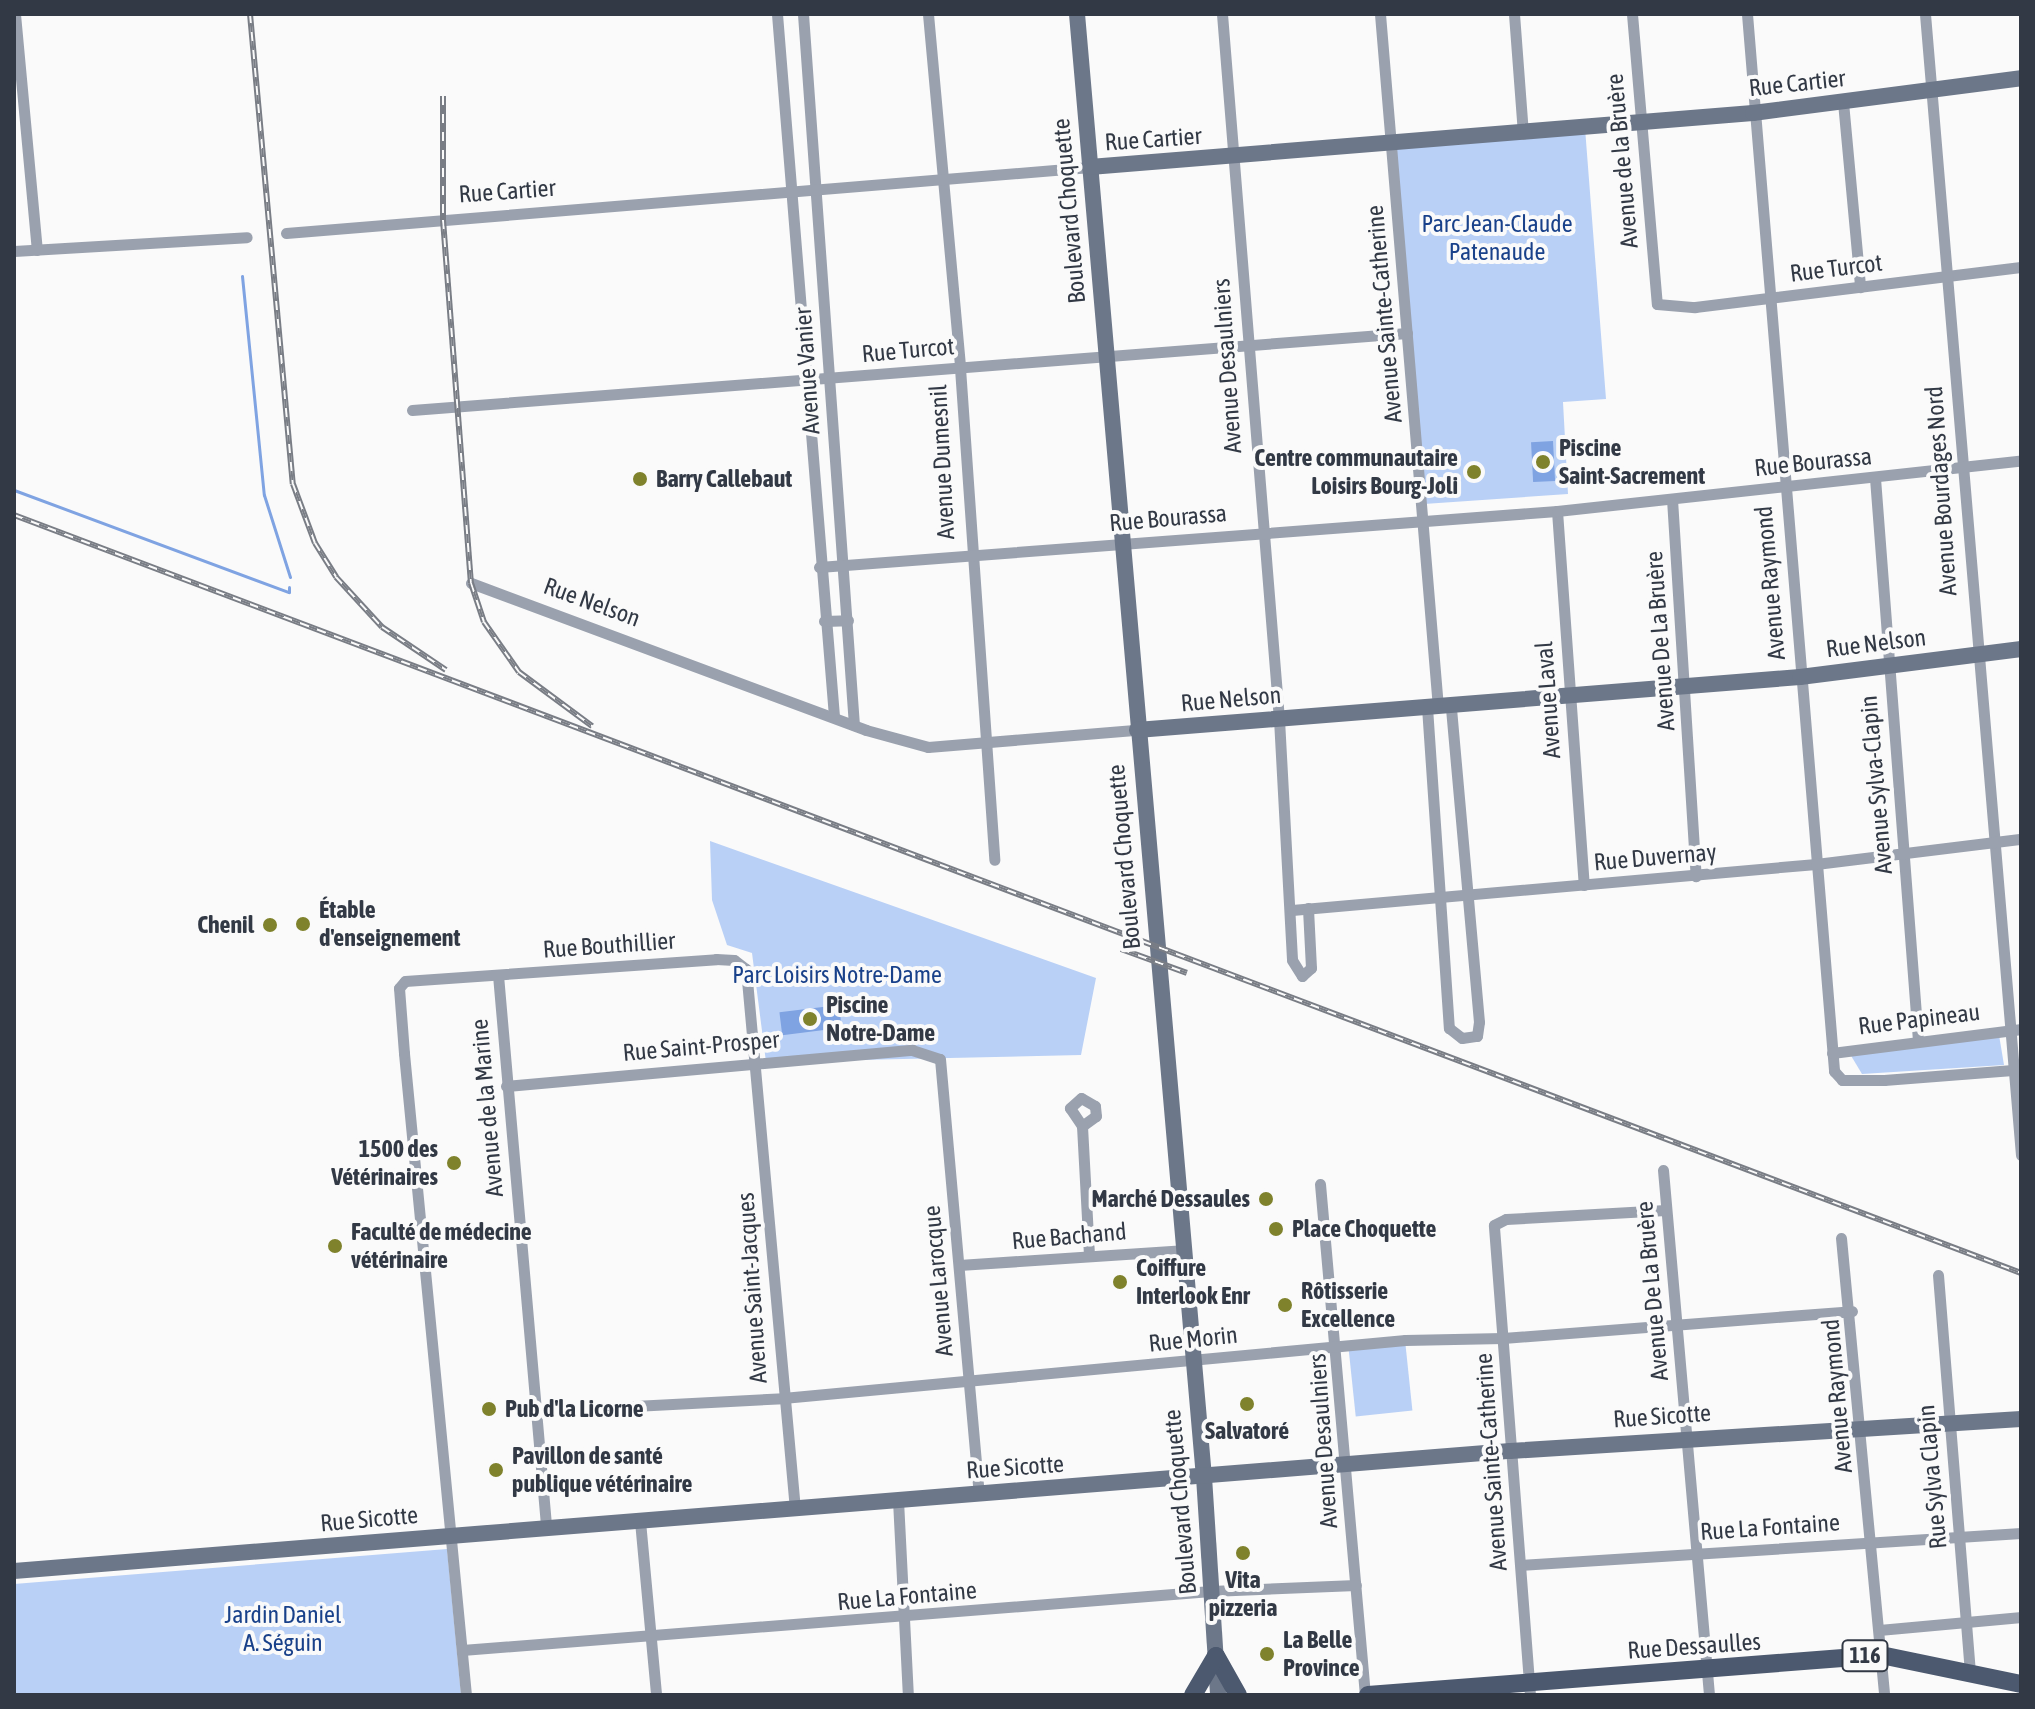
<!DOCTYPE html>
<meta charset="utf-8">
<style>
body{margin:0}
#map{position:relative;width:2035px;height:1709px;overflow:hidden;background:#fafafa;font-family:"Asap Condensed",sans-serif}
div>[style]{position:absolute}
.green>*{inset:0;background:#b9d0f6;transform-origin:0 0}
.water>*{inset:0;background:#7fa3e2;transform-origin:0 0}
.stream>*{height:3px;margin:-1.5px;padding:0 1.5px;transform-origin:1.5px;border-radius:1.5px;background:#7fa3e2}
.street>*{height:11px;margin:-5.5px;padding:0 5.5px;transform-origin:5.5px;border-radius:5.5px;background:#9aa1ae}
.secondary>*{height:16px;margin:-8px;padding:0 8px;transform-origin:8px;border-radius:8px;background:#6c7789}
.primary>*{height:18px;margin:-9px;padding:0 9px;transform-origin:9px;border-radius:9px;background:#4c596f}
.rail>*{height:6px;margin-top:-3px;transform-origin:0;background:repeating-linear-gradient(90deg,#fafafa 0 9px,#797d85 0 18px);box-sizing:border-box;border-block:2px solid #797d85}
.dots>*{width:22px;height:22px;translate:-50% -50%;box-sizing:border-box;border:4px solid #fafafa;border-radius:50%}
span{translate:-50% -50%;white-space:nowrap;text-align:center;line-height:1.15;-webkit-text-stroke:8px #fafafa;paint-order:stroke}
.shield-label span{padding:2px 6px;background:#fafafa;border:2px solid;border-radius:6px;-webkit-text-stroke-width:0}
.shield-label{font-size:22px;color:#323945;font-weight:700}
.street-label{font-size:24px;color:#323945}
.park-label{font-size:24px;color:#19418a}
.poi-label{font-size:24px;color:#323945;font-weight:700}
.left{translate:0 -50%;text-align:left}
.right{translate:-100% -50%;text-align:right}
.frame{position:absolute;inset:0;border:16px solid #323945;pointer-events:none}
</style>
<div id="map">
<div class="green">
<div style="clip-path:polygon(1585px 128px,1606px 399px,1563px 402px,1568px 494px,1424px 504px,1391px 146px)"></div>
<div style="clip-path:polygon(710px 841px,1096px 978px,1081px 1055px,766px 1062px,752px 953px,727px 945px,712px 900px)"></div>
<div style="clip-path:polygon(1999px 1035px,2004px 1065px,1862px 1074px,1850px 1054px)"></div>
<div style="left:1405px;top:1340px;width:71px;height:57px;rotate:84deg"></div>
<div style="clip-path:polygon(447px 1549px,461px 1695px,14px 1695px,14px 1584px)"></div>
</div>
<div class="water">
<div style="left:1553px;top:441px;width:40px;height:22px;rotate:87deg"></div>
<div style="left:839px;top:1005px;width:23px;height:60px;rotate:83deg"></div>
</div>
<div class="stream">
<div style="left:242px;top:276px;width:220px;rotate:84.3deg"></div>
<div style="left:264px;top:495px;width:86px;rotate:72.4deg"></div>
<div style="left:14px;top:490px;width:293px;rotate:20.4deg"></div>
<div style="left:289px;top:592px;width:5px;rotate:-90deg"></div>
</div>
<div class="street">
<div style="left:15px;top:14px;width:237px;rotate:84.7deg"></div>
<div style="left:777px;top:14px;width:705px;rotate:85.36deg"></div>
<div style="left:803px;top:14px;width:713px;rotate:85.9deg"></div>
<div style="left:928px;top:14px;width:355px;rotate:84.8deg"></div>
<div style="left:960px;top:368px;width:493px;rotate:86deg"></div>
<div style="left:1222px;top:14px;width:707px;rotate:85.38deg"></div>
<div style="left:1279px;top:719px;width:241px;rotate:86.9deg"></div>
<div style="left:1292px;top:960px;width:19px;rotate:58deg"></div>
<div style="left:1302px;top:976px;width:12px;rotate:-42deg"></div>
<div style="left:1311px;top:968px;width:60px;rotate:-92.9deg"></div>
<div style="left:1380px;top:14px;width:695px;rotate:85.22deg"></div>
<div style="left:1514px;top:14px;width:120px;rotate:85.7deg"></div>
<div style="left:1632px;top:14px;width:291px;rotate:85.1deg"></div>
<div style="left:1657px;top:304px;width:38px;rotate:5deg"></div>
<div style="left:1695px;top:307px;width:328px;rotate:-7deg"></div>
<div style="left:1747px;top:14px;width:1061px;rotate:85.29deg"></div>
<div style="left:1834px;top:1071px;width:12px;rotate:48deg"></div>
<div style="left:1842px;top:1080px;width:42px"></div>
<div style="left:1884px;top:1080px;width:129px;rotate:-4.4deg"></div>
<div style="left:1925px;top:14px;width:1145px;rotate:85.19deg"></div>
<div style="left:1843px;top:102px;width:186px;rotate:84.7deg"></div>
<div style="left:286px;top:233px;width:807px;rotate:-4.69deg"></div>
<div style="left:14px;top:251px;width:233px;rotate:-3.4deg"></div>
<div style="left:412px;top:410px;width:998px;rotate:-4.43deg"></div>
<div style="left:1875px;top:478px;width:565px;rotate:85.63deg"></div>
<div style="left:1672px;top:499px;width:378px;rotate:86.4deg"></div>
<div style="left:1557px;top:511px;width:375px;rotate:85.9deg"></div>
<div style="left:819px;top:567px;width:740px;rotate:-4.34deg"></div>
<div style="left:1557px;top:511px;width:467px;rotate:-6.2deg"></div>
<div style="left:471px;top:583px;width:421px;rotate:20.4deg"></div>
<div style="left:866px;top:730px;width:64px;rotate:15.3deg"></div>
<div style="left:928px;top:747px;width:210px;rotate:-4.7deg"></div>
<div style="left:824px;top:621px;width:24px;rotate:-2deg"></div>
<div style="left:1427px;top:707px;width:322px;rotate:86.1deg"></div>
<div style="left:1449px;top:1028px;width:16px;rotate:38deg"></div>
<div style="left:1462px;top:1038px;width:15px;rotate:-8deg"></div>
<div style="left:1477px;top:1036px;width:14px;rotate:-82deg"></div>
<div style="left:1479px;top:1022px;width:317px;rotate:-95.1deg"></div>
<div style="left:1292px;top:910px;width:526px;rotate:-5.02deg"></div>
<div style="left:1816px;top:864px;width:207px;rotate:-7deg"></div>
<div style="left:498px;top:975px;width:552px;rotate:85.01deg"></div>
<div style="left:1832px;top:1053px;width:191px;rotate:-7.2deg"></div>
<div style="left:506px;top:1086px;width:408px;rotate:-5.1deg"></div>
<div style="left:912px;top:1050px;width:29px;rotate:18deg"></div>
<div style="left:940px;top:1059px;width:437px;rotate:84.9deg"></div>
<div style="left:1082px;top:1126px;width:17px;rotate:-36deg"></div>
<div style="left:1096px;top:1116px;width:10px;rotate:-96deg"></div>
<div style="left:1095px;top:1106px;width:16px;rotate:-150deg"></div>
<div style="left:1081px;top:1098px;width:15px;rotate:138deg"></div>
<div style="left:1070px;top:1108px;width:22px;rotate:56deg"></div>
<div style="left:1082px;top:1126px;width:128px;rotate:86.9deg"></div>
<div style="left:1663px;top:1170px;width:527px;rotate:84.99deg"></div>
<div style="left:1320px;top:1184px;width:513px;rotate:84.97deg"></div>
<div style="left:1841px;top:1238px;width:459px;rotate:84.6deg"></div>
<div style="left:959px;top:1265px;width:224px;rotate:-3.8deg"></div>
<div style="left:1938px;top:1275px;width:402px;rotate:85.4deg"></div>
<div style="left:538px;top:1411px;width:245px;rotate:-3deg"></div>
<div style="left:783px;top:1398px;width:625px;rotate:-5.33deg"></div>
<div style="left:1405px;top:1340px;width:98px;rotate:-1.2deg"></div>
<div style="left:1503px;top:1338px;width:350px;rotate:-4.4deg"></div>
<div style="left:898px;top:1500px;width:195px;rotate:87.1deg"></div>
<div style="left:640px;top:1521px;width:175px;rotate:84.7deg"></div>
<div style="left:1521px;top:1565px;width:501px;rotate:-3.66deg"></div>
<div style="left:1879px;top:1630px;width:143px;rotate:-5.2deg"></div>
<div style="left:462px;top:1650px;width:751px;rotate:-4.5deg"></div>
<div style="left:1211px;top:1591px;width:145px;rotate:-2.4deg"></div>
<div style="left:466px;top:1695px;width:645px;rotate:-95.52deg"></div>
<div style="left:404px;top:1053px;width:65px;rotate:-94.4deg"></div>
<div style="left:399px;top:988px;width:9px;rotate:-49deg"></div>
<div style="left:405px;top:981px;width:312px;rotate:-4deg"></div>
<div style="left:716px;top:959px;width:18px;rotate:3deg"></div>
<div style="left:734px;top:960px;width:15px;rotate:37deg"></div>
<div style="left:746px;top:969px;width:542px;rotate:84.82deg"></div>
<div style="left:1530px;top:1695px;width:471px;rotate:-94.4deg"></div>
<div style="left:1494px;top:1225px;width:13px;rotate:-27deg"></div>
<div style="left:1506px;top:1219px;width:160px;rotate:-3.2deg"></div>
</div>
<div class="secondary">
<div style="left:1077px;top:14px;width:1469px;rotate:85.04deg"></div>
<div style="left:1204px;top:1477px;width:218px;rotate:86.3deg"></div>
<div style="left:1090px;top:167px;width:665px;rotate:-4.66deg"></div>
<div style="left:1753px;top:113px;width:270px;rotate:-7.4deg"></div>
<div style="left:1137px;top:730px;width:665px;rotate:-4.57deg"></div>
<div style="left:1800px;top:677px;width:223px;rotate:-7.2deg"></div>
<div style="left:14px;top:1571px;width:1501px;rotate:-4.59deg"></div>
<div style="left:1510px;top:1451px;width:512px;rotate:-3.58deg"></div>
</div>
<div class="primary">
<div style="left:1216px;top:1656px;width:45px;rotate:60.6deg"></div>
<div style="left:1193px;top:1695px;width:45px;rotate:-59.5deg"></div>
<div style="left:1368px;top:1695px;width:515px;rotate:-4.46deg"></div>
<div style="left:1881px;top:1655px;width:143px;rotate:11.7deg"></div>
</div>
<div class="rail">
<div style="left:250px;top:14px;width:472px;rotate:84.8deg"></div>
<div style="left:293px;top:484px;width:63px;rotate:69.6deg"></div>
<div style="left:315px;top:543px;width:40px;rotate:58deg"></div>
<div style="left:336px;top:577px;width:68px;rotate:47.4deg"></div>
<div style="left:382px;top:627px;width:77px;rotate:33.9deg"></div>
<div style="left:443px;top:96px;width:124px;rotate:90deg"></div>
<div style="left:443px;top:220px;width:364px;rotate:85.6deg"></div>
<div style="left:471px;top:583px;width:41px;rotate:71.6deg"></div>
<div style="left:484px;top:622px;width:61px;rotate:55deg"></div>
<div style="left:519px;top:672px;width:91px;rotate:36.5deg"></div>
<div style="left:14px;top:515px;width:2145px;rotate:20.69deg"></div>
<div style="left:1121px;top:949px;width:70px;rotate:20deg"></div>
</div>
<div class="dots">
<div style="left:1543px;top:462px;background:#7f822c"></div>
<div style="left:1474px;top:472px;background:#7f822c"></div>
<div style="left:640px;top:479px;background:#7f822c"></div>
<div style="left:303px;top:924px;background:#7f822c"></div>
<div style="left:270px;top:925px;background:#7f822c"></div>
<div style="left:810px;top:1019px;background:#7f822c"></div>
<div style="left:454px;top:1163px;background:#7f822c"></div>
<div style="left:1266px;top:1199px;background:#7f822c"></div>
<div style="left:1276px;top:1229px;background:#7f822c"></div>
<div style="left:335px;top:1246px;background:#7f822c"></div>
<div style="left:1120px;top:1282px;background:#7f822c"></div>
<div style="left:1285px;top:1305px;background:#7f822c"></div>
<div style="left:1247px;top:1404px;background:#7f822c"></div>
<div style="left:489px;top:1409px;background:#7f822c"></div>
<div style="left:496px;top:1470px;background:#7f822c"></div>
<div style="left:1243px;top:1553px;background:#7f822c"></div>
<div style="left:1267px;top:1654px;background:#7f822c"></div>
</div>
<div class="shield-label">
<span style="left:1865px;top:1656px">116</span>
</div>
<div class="street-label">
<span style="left:1797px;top:83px;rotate:-6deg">Rue Cartier</span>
<span style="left:1153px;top:139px;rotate:-4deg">Rue Cartier</span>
<span style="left:1622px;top:161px;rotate:-95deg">Avenue de la Bruère</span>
<span style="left:507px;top:191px;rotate:-4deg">Rue Cartier</span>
<span style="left:1069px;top:211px;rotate:-95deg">Boulevard Choquette</span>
<span style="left:1836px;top:268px;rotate:-7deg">Rue Turcot</span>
<span style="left:1384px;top:314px;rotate:-95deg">Avenue Sainte-Catherine</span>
<span style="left:908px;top:350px;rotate:-5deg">Rue Turcot</span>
<span style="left:1227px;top:366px;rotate:-94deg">Avenue Desaulniers</span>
<span style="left:807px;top:371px;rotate:-94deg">Avenue Vanier</span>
<span style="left:942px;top:462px;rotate:-93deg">Avenue Dumesnil</span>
<span style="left:1813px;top:462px;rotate:-6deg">Rue Bourassa</span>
<span style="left:1941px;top:491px;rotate:-94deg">Avenue Bourdages Nord</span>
<span style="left:1168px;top:518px;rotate:-5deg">Rue Bourassa</span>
<span style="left:1770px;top:583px;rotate:-95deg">Avenue Raymond</span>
<span style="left:592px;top:602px;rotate:20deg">Rue Nelson</span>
<span style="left:1660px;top:641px;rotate:-94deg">Avenue De La Bruère</span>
<span style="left:1876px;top:643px;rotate:-7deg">Rue Nelson</span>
<span style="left:1231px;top:699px;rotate:-5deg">Rue Nelson</span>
<span style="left:1548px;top:700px;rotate:-94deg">Avenue Laval</span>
<span style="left:1876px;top:785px;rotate:-95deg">Avenue Sylva-Clapin</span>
<span style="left:1124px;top:857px;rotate:-95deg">Boulevard Choquette</span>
<span style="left:1655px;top:857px;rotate:-5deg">Rue Duvernay</span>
<span style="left:609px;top:945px;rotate:-4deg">Rue Bouthillier</span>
<span style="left:1919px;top:1019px;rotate:-7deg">Rue Papineau</span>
<span style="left:701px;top:1046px;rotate:-5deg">Rue Saint-Prosper</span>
<span style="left:487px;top:1108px;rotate:-95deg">Avenue de la Marine</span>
<span style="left:1069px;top:1236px;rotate:-5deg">Rue Bachand</span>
<span style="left:938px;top:1281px;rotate:-95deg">Avenue Larocque</span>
<span style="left:752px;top:1288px;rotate:-94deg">Avenue Saint-Jacques</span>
<span style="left:1652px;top:1291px;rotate:-95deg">Avenue De La Bruère</span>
<span style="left:1193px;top:1339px;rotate:-6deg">Rue Morin</span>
<span style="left:1837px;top:1396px;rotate:-95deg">Avenue Raymond</span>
<span style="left:1662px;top:1416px;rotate:-4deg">Rue Sicotte</span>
<span style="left:1323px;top:1441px;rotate:-94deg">Avenue Desaulniers</span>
<span style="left:1491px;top:1462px;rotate:-94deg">Avenue Sainte-Catherine</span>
<span style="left:1015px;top:1467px;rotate:-4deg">Rue Sicotte</span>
<span style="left:1932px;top:1477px;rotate:-95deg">Rue Sylva Clapin</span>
<span style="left:1180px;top:1502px;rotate:-95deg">Boulevard Choquette</span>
<span style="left:369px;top:1519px;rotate:-5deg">Rue Sicotte</span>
<span style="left:1770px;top:1527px;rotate:-4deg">Rue La Fontaine</span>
<span style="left:907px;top:1596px;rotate:-5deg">Rue La Fontaine</span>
<span style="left:1694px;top:1646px;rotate:-4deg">Rue Dessaulles</span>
</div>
<div class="park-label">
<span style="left:1497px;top:238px">Parc Jean-Claude<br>Patenaude</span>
<span style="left:837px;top:975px">Parc Loisirs Notre-Dame</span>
<span style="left:283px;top:1629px">Jardin Daniel<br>A. Séguin</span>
</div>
<div class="poi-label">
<span class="left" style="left:1559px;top:462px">Piscine<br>Saint-Sacrement</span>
<span class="right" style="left:1458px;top:472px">Centre communautaire<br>Loisirs Bourg-Joli</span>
<span class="left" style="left:656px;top:479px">Barry Callebaut</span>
<span class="left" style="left:319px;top:924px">Étable<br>d'enseignement</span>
<span class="right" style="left:254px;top:925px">Chenil</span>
<span class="left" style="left:826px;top:1019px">Piscine<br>Notre-Dame</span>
<span class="right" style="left:438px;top:1163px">1500 des<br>Vétérinaires</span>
<span class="right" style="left:1250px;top:1199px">Marché Dessaules</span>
<span class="left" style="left:1292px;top:1229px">Place Choquette</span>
<span class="left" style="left:351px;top:1246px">Faculté de médecine<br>vétérinaire</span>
<span class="left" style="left:1136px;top:1282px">Coiffure<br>Interlook Enr</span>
<span class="left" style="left:1301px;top:1305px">Rôtisserie<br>Excellence</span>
<span class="left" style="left:505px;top:1409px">Pub d'la Licorne</span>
<span style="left:1247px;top:1431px">Salvatoré</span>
<span class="left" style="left:512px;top:1470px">Pavillon de santé<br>publique vétérinaire</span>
<span style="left:1243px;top:1594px">Vita<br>pizzeria</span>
<span class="left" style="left:1283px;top:1654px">La Belle<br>Province</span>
</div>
<div class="frame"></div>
</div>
